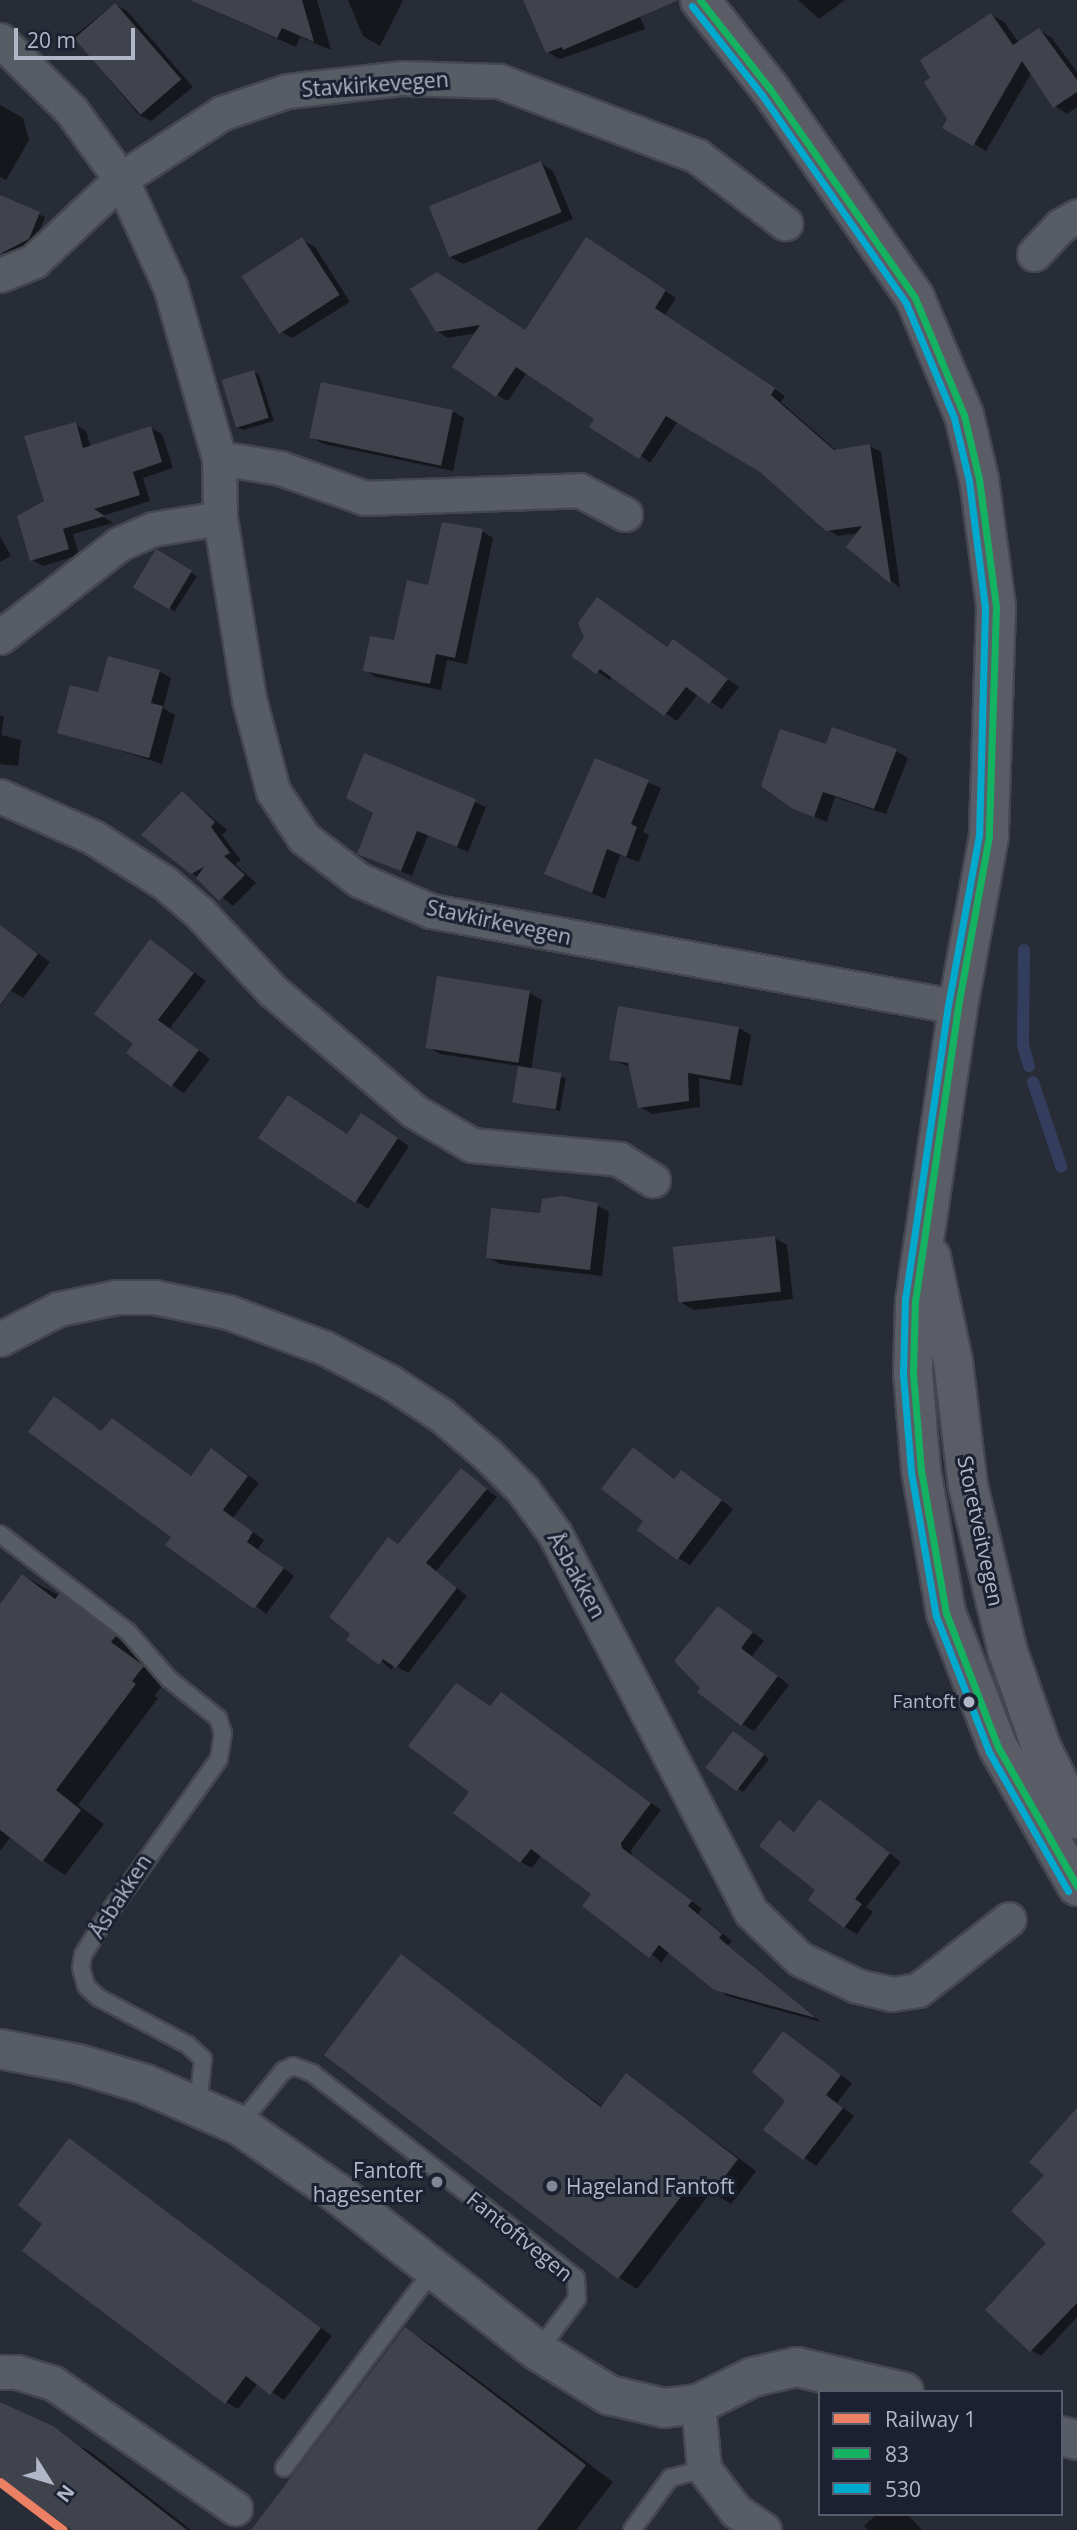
<!DOCTYPE html>
<meta charset="utf-8">
<style>
body{margin:0}
#map{position:relative;width:1077px;height:2530px;overflow:hidden;background:#282c36;font-family:"Open Sans",sans-serif}
div>[style]{position:absolute}
.shadow>*{inset:0;background:#0007;transform-origin:0 0}
.stream>*{height:12px;margin:-6px;padding:0 6px;transform-origin:6px;border-radius:6px;background:#333e5e}
.building>*{inset:0;background:#40434c;transform-origin:0 0}
.roads{filter:drop-shadow(2px 0 #44474f) drop-shadow(-2px 0 #44474f) drop-shadow(0 2px #44474f) drop-shadow(0 -2px #44474f)}
.service>*{height:16px;margin:-8px;padding:0 8px;transform-origin:8px;border-radius:8px;background:#585c65}
.minor>*{height:33px;margin:-16.5px;padding:0 16.5px;transform-origin:16.5px;border-radius:16.5px;background:#585c65}
.tertiary>*{height:38px;margin:-19px;padding:0 19px;transform-origin:19px;border-radius:19px;background:#585c65}
.primary>*{height:38px;margin:-19px;padding:0 19px;transform-origin:19px;border-radius:19px;background:#5b5d66}
.bus-1>*{height:7px;margin:-3.5px;padding:0 3.5px;transform-origin:3.5px;border-radius:3.5px;background:#13b361}
.bus-2>*{height:7px;margin:-3.5px;padding:0 3.5px;transform-origin:3.5px;border-radius:3.5px;background:#00a9ce}
.rail-1>*{height:9px;margin:-4.5px;padding:0 4.5px;transform-origin:4.5px;border-radius:4.5px;background:#ec8065}
.dots>*{width:19px;height:19px;translate:-50% -50%;box-sizing:border-box;border:4px solid #1b2131;border-radius:50%}
span{translate:-50% -50%;white-space:nowrap;text-align:center;line-height:1.15;-webkit-text-stroke:6px #1b2131;paint-order:stroke}
.bus-label{font-size:19px;color:#b2b7c8}
.right{translate:-100% -50%;text-align:right}
.street-label{font-size:21px;color:#b2b7c8}
.poi-label{font-size:21px;color:#b2b7c8}
.left{translate:0 -50%;text-align:left}
.legend{position:absolute;left:818px;top:2390px;width:245px;height:126px;box-sizing:border-box;background:#1b2131;border:2px solid #575d6d;margin:0;padding:9px 12px;list-style:none;font-size:21px;color:#b2b7c8}
.legend li{display:flex;align-items:center;gap:14px;height:35px}
.legend b{width:35px;border:2px solid #575d6d}
.north{position:absolute;left:14px;top:2446px;width:70px;height:70px;-webkit-text-stroke:5px #1b2131;paint-order:stroke;rotate:127deg;font-size:19px;font-weight:700;line-height:28px;text-align:center;color:#b2b7c8}
.north::after{content:'';display:block;margin:auto;width:24px;height:32px;background:#b2b7c8;clip-path:polygon(50% 0,100% 100%,50% 72%,0 100%)}
.scale{position:absolute;left:14px;top:28px;width:121px;height:32px;box-sizing:border-box;border:4px solid #b2b7c8;border-top:0;padding-left:9px;font-size:21px;line-height:24px;white-space:nowrap;color:#b2b7c8;-webkit-text-stroke:5px #1b2131;paint-order:stroke}
</style>
<div id="map">
<div class="shadow">
<div style="clip-path:polygon(207px 0,317px 0,331px 50px,300px 37px,296px 47px,224px 15px,205px 5px)"></div>
<div style="clip-path:polygon(348px 0,403px 0,380px 46px,363px 36px)"></div>
<div style="clip-path:polygon(545px 0,633px 0,645px 29px,560px 59px,547px 52px)"></div>
<div style="clip-path:polygon(798px 0,845px 0,819px 19px)"></div>
<div style="clip-path:polygon(114px 4px,127px 11px,193px 87px,151px 121px,138px 114px,74px 36px)"></div>
<div style="clip-path:polygon(991px 15px,1004px 22px,1019px 43px,1039px 30px,1052px 38px,1077px 72px,1077px 107px,1067px 114px,1055px 106px,1032px 72px,986px 151px,944px 127px)"></div>
<div style="clip-path:polygon(0 105px,23px 118px,29px 140px,6px 180px,0 177px)"></div>
<div style="clip-path:polygon(541px 163px,553px 171px,573px 219px,463px 264px,450px 257px)"></div>
<div style="clip-path:polygon(0 197px,45px 217px,35px 242px,9px 256px,0 252px)"></div>
<div style="clip-path:polygon(302px 240px,315px 247px,350px 302px,292px 338px,280px 331px)"></div>
<div style="clip-path:polygon(597px 246px,676px 298px,665px 315px,785px 396px,781px 402px,837px 451px,870px 446px,881px 452px,900px 588px,848px 547px,859px 533px,838px 536px,827px 529px,761px 471px,678px 421px,650px 463px,597px 418px,527px 372px,508px 401px,497px 395px,454px 367px,477px 333px,448px 338px,437px 331px,412px 289px,526px 331px)"></div>
<div style="clip-path:polygon(254px 372px,259px 375px,274px 421px,243px 430px,237px 427px)"></div>
<div style="clip-path:polygon(452px 411px,464px 418px,453px 471px,324px 444px,311px 437px)"></div>
<div style="clip-path:polygon(75px 424px,86px 431px,91px 447px,151px 428px,162px 434px,173px 468px,143px 478px,150px 501px,102px 516px,113px 523px,73px 534px,79px 555px,43px 566px,32px 560px,46px 502px)"></div>
<div style="clip-path:polygon(482px 531px,493px 538px,467px 664px,447px 660px,441px 690px,376px 677px,365px 670px,395px 643px,430px 587px)"></div>
<div style="clip-path:polygon(0 536px,11px 556px,0 562px)"></div>
<div style="left:157px;top:551px;width:47px;height:42px;rotate:32deg"></div>
<div style="clip-path:polygon(674px 641px,739px 687px,722px 709px,698px 694px,677px 721px,612px 676px,610px 680px,573px 655px,668px 649px)"></div>
<div style="clip-path:polygon(159px 671px,171px 678px,163px 708px,175px 715px,162px 764px,84px 739px,69px 687px,99px 695px)"></div>
<div style="clip-path:polygon(0 715px,4px 717px,1px 735px,21px 740px,18px 766px,0 764px)"></div>
<div style="clip-path:polygon(827px 746px,896px 751px,908px 758px,886px 814px,835px 797px,827px 822px,794px 808px)"></div>
<div style="clip-path:polygon(365px 756px,486px 807px,468px 852px,428px 835px,412px 876px,360px 853px,375px 812px)"></div>
<div style="clip-path:polygon(595px 760px,661px 788px,643px 832px,649px 835px,639px 862px,620px 855px,605px 899px,546px 873px)"></div>
<div style="clip-path:polygon(183px 793px,227px 830px,222px 835px,241px 860px,235px 864px,256px 883px,233px 906px,192px 873px)"></div>
<div style="clip-path:polygon(6px 931px,50px 962px,23px 998px,11px 991px,0 1006px,0 945px)"></div>
<div style="clip-path:polygon(150px 941px,206px 981px,170px 1028px,210px 1059px,184px 1093px,172px 1085px,136px 1043px)"></div>
<div style="clip-path:polygon(530px 993px,542px 1000px,531px 1070px,566px 1078px,560px 1111px,514px 1102px,520px 1066px,440px 1054px,428px 1047px)"></div>
<div style="clip-path:polygon(619px 1008px,739px 1028px,751px 1035px,742px 1086px,699px 1078px,700px 1107px,652px 1114px,640px 1107px,630px 1067px,611px 1059px)"></div>
<div style="clip-path:polygon(374px 1123px,409px 1146px,368px 1209px,356px 1201px,348px 1136px)"></div>
<div style="clip-path:polygon(597px 1205px,609px 1212px,602px 1276px,500px 1264px,488px 1257px,542px 1215px)"></div>
<div style="clip-path:polygon(775px 1238px,787px 1245px,793px 1299px,694px 1310px,682px 1303px)"></div>
<div style="clip-path:polygon(103px 1433px,193px 1477px,223px 1457px,259px 1483px,233px 1518px,264px 1540px,258px 1549px,294px 1576px,266px 1614px,173px 1537px)"></div>
<div style="clip-path:polygon(645px 1457px,676px 1480px,682px 1472px,694px 1479px,733px 1509px,690px 1565px,678px 1558px,646px 1521px)"></div>
<div style="clip-path:polygon(461px 1470px,497px 1497px,436px 1571px,467px 1596px,408px 1673px,394px 1665px,391px 1670px,353px 1633px,399px 1545px)"></div>
<div style="clip-path:polygon(23px 1576px,84px 1609px,138px 1650px,134px 1656px,166px 1681px,154px 1696px,158px 1698px,78px 1805px,104px 1824px,65px 1875px,10px 1838px,0 1851px,0 1605px)"></div>
<div style="clip-path:polygon(731px 1615px,764px 1641px,752px 1656px,789px 1685px,754px 1731px,742px 1724px)"></div>
<div style="clip-path:polygon(512px 1701px,661px 1810px,631px 1850px,632px 1856px,702px 1909px,698px 1914px,732px 1941px,728px 1945px,821px 2022px,727px 1996px,670px 1951px,661px 1963px,593px 1894px,541px 1855px,532px 1868px,521px 1862px,472px 1792px,491px 1708px)"></div>
<div style="clip-path:polygon(739px 1736px,769px 1759px,743px 1792px,708px 1767px)"></div>
<div style="clip-path:polygon(820px 1801px,901px 1862px,866px 1907px,873px 1912px,857px 1934px,844px 1927px,818px 1890px,779px 1822px,795px 1832px)"></div>
<div style="clip-path:polygon(401px 1957px,603px 2107px,627px 2075px,756px 2171px,731px 2204px,711px 2192px,637px 2289px,619px 2278px)"></div>
<div style="clip-path:polygon(783px 2033px,852px 2083px,837px 2103px,854px 2116px,816px 2166px,765px 2130px,787px 2101px)"></div>
<div style="clip-path:polygon(1077px 2110px,1077px 2317px,1041px 2356px,1031px 2350px,1049px 2243px,1047px 2175px)"></div>
<div style="clip-path:polygon(69px 2140px,332px 2336px,284px 2400px,258px 2383px,238px 2409px,226px 2402px)"></div>
<div style="clip-path:polygon(406px 2330px,433px 2346px,613px 2482px,576px 2530px,253px 2530px)"></div>
<div style="clip-path:polygon(0 2405px,91px 2452px,191px 2530px,70px 2530px,17px 2489px,0 2486px)"></div>
<div style="clip-path:polygon(877px 2514px,907px 2514px,922px 2530px,868px 2530px,864px 2526px)"></div>
</div>
<div class="stream">
<div style="left:1024px;top:950px;width:95px;rotate:90.6deg"></div>
<div style="left:1023px;top:1045px;width:22px;rotate:74deg"></div>
<div style="left:1033px;top:1082px;width:89px;rotate:71.6deg"></div>
</div>
<div class="building">
<div style="clip-path:polygon(190px 0,302px 0,314px 42px,282px 28px,277px 38px)"></div>
<div style="clip-path:polygon(523px 0,679px 0,563px 50px,562px 47px,546px 53px)"></div>
<div style="left:115px;top:3px;width:101px;height:54px;rotate:49deg"></div>
<div style="clip-path:polygon(991px 13px,1013px 45px,1039px 28px,1077px 80px,1077px 92px,1053px 108px,1022px 61px,973px 146px,942px 128px,947px 119px,924px 82px,930px 78px,920px 60px)"></div>
<div style="left:541px;top:161px;width:55px;height:121px;rotate:68deg"></div>
<div style="clip-path:polygon(0 195px,40px 212px,29px 239px,0 254px)"></div>
<div style="left:302px;top:237px;width:69px;height:72px;rotate:57deg"></div>
<div style="clip-path:polygon(586px 237px,666px 290px,655px 308px,775px 388px,771px 395px,834px 450px,870px 444px,891px 584px,846px 547px,862px 526px,826px 531px,760px 472px,666px 416px,639px 459px,589px 427px,594px 419px,516px 367px,496px 397px,452px 367px,480px 325px,436px 332px,410px 289px,437px 272px,525px 330px)"></div>
<div style="left:254px;top:370px;width:50px;height:34px;rotate:73deg"></div>
<div style="left:321px;top:382px;width:135px;height:57px;rotate:12deg"></div>
<div style="clip-path:polygon(76px 422px,83px 448px,151px 426px,162px 462px,133px 472px,140px 495px,94px 509px,105px 516px,63px 529px,69px 549px,30px 561px,17px 516px,44px 501px,24px 436px)"></div>
<div style="clip-path:polygon(442px 522px,483px 529px,455px 658px,436px 654px,430px 684px,363px 671px,370px 636px,394px 640px,407px 580px,428px 585px)"></div>
<div style="left:156px;top:549px;width:42px;height:45px;rotate:31deg"></div>
<div style="clip-path:polygon(597px 597px,667px 647px,673px 639px,728px 679px,709px 704px,686px 687px,664px 716px,600px 669px,596px 674px,571px 656px,584px 637px,578px 623px)"></div>
<div style="clip-path:polygon(108px 656px,160px 670px,151px 703px,163px 706px,149px 758px,57px 733px,70px 685px,98px 692px)"></div>
<div style="clip-path:polygon(832px 727px,897px 749px,874px 809px,823px 792px,814px 817px,793px 809px,761px 786px,780px 729px,826px 744px)"></div>
<div style="clip-path:polygon(364px 753px,476px 799px,457px 847px,417px 831px,401px 871px,357px 854px,373px 813px,346px 798px)"></div>
<div style="clip-path:polygon(595px 758px,649px 780px,631px 824px,637px 827px,626px 857px,607px 849px,592px 893px,544px 874px)"></div>
<div style="clip-path:polygon(182px 791px,215px 822px,211px 827px,230px 853px,224px 856px,245px 875px,219px 901px,196px 878px,204px 867px,191px 874px,141px 835px)"></div>
<div style="clip-path:polygon(0 925px,38px 954px,0 1005px)"></div>
<div style="clip-path:polygon(150px 939px,194px 973px,158px 1020px,199px 1050px,171px 1087px,126px 1053px,133px 1044px,94px 1014px)"></div>
<div style="left:437px;top:976px;width:94px;height:73px;rotate:9deg"></div>
<div style="clip-path:polygon(618px 1006px,739px 1027px,730px 1080px,688px 1073px,689px 1101px,638px 1108px,628px 1063px,609px 1060px)"></div>
<div style="left:518px;top:1066px;width:44px;height:37px;rotate:9deg"></div>
<div style="clip-path:polygon(288px 1095px,347px 1134px,361px 1113px,398px 1138px,355px 1203px,258px 1138px)"></div>
<div style="clip-path:polygon(562px 1196px,598px 1203px,590px 1270px,486px 1258px,491px 1208px,540px 1213px,542px 1199px)"></div>
<div style="left:775px;top:1236px;width:56px;height:103px;rotate:84deg"></div>
<div style="clip-path:polygon(54px 1396px,101px 1431px,112px 1418px,191px 1476px,211px 1448px,248px 1476px,223px 1510px,253px 1532px,247px 1542px,284px 1568px,254px 1609px,165px 1545px,171px 1537px,28px 1432px)"></div>
<div style="clip-path:polygon(633px 1447px,674px 1479px,681px 1470px,722px 1500px,677px 1560px,637px 1530px,643px 1521px,601px 1489px)"></div>
<div style="clip-path:polygon(461px 1468px,487px 1489px,426px 1563px,457px 1588px,396px 1668px,383px 1659px,379px 1665px,346px 1640px,350px 1634px,329px 1617px,388px 1537px,398px 1544px)"></div>
<div style="clip-path:polygon(22px 1574px,55px 1599px,60px 1593px,116px 1636px,111px 1642px,144px 1666px,132px 1681px,136px 1684px,56px 1790px,81px 1810px,42px 1862px,0 1830px,0 1604px)"></div>
<div style="clip-path:polygon(718px 1606px,753px 1632px,741px 1648px,778px 1676px,741px 1726px,697px 1692px,700px 1688px,674px 1661px)"></div>
<div style="clip-path:polygon(456px 1683px,490px 1706px,501px 1692px,651px 1803px,621px 1843px,622px 1848px,692px 1901px,688px 1906px,722px 1934px,719px 1938px,816px 2018px,714px 1990px,659px 1945px,649px 1958px,582px 1906px,591px 1894px,531px 1849px,520px 1863px,453px 1813px,469px 1792px,408px 1746px)"></div>
<div style="left:733px;top:1731px;width:39px;height:46px;rotate:37deg"></div>
<div style="clip-path:polygon(819px 1799px,890px 1853px,855px 1899px,862px 1904px,844px 1928px,808px 1900px,815px 1890px,759px 1846px,779px 1820px,794px 1832px)"></div>
<div style="clip-path:polygon(401px 1954px,601px 2107px,626px 2073px,738px 2159px,711px 2195px,693px 2181px,618px 2279px,324px 2055px)"></div>
<div style="clip-path:polygon(783px 2031px,841px 2075px,826px 2095px,843px 2108px,803px 2160px,763px 2130px,785px 2101px,752px 2072px)"></div>
<div style="clip-path:polygon(1077px 2108px,1077px 2303px,1030px 2352px,985px 2310px,1046px 2243px,1011px 2211px,1044px 2175px,1029px 2162px)"></div>
<div style="clip-path:polygon(69px 2138px,321px 2328px,270px 2395px,246px 2376px,225px 2404px,22px 2251px,42px 2224px,18px 2205px)"></div>
<div style="clip-path:polygon(405px 2327px,586px 2465px,537px 2530px,251px 2530px)"></div>
<div style="clip-path:polygon(0 2402px,53px 2426px,187px 2530px,71px 2530px,0 2477px)"></div>
</div>
<div class="roads">
<div class="service">
<div style="left:0;top:1534px;width:161px;rotate:37.4deg"></div>
<div style="left:128px;top:1632px;width:62px;rotate:48.9deg"></div>
<div style="left:169px;top:1679px;width:63px;rotate:38.5deg"></div>
<div style="left:218px;top:1718px;width:16px;rotate:72deg"></div>
<div style="left:223px;top:1733px;width:26px;rotate:99deg"></div>
<div style="left:219px;top:1759px;width:194px;rotate:125.6deg"></div>
<div style="left:106px;top:1917px;width:44px;rotate:121.2deg"></div>
<div style="left:83px;top:1955px;width:13px;rotate:99deg"></div>
<div style="left:81px;top:1968px;width:19px;rotate:74deg"></div>
<div style="left:86px;top:1986px;width:18px;rotate:43deg"></div>
<div style="left:99px;top:1998px;width:101px;rotate:27.8deg"></div>
<div style="left:188px;top:2045px;width:21px;rotate:43deg"></div>
<div style="left:203px;top:2059px;width:47px;rotate:96.1deg"></div>
<div style="left:239px;top:2125px;width:70px;rotate:-50.8deg"></div>
<div style="left:283px;top:2071px;width:11px;rotate:-27deg"></div>
<div style="left:293px;top:2066px;width:20px;rotate:20deg"></div>
<div style="left:312px;top:2073px;width:334px;rotate:37.8deg"></div>
<div style="left:576px;top:2278px;width:21px;rotate:87deg"></div>
<div style="left:577px;top:2299px;width:65px;rotate:126.9deg"></div>
<div style="left:284px;top:2468px;width:249px;rotate:-53deg"></div>
<div style="left:632px;top:2530px;width:64px;rotate:-53.8deg"></div>
<div style="left:670px;top:2478px;width:35px;rotate:-15deg"></div>
</div>
<div class="minor">
<div style="left:0;top:40px;width:100px;rotate:44.6deg"></div>
<div style="left:71px;top:110px;width:85px;rotate:54.1deg"></div>
<div style="left:121px;top:179px;width:118px;rotate:65.4deg"></div>
<div style="left:170px;top:286px;width:179px;rotate:74.1deg"></div>
<div style="left:219px;top:458px;width:60px;rotate:89deg"></div>
<div style="left:220px;top:518px;width:183px;rotate:80.9deg"></div>
<div style="left:249px;top:699px;width:95px;rotate:75.4deg"></div>
<div style="left:273px;top:791px;width:56px;rotate:56.6deg"></div>
<div style="left:304px;top:838px;width:69px;rotate:37.4deg"></div>
<div style="left:359px;top:880px;width:78px;rotate:23.3deg"></div>
<div style="left:431px;top:911px;width:536px;rotate:10.32deg"></div>
<div style="left:1034px;top:254px;width:38px;rotate:-47deg"></div>
<div style="left:1060px;top:226px;width:20px;rotate:-30deg"></div>
<div style="left:0;top:275px;width:37px;rotate:-22deg"></div>
<div style="left:34px;top:261px;width:120px;rotate:-43.3deg"></div>
<div style="left:121px;top:179px;width:121px;rotate:-33.2deg"></div>
<div style="left:222px;top:113px;width:69px;rotate:-18.7deg"></div>
<div style="left:287px;top:91px;width:117px;rotate:-6.4deg"></div>
<div style="left:403px;top:78px;width:96px;rotate:1.8deg"></div>
<div style="left:499px;top:81px;width:212px;rotate:20.7deg"></div>
<div style="left:697px;top:156px;width:111px;rotate:37.3deg"></div>
<div style="left:219px;top:458px;width:62px;rotate:9.3deg"></div>
<div style="left:280px;top:468px;width:90px;rotate:19.4deg"></div>
<div style="left:365px;top:498px;width:214px;rotate:-2.1deg"></div>
<div style="left:579px;top:490px;width:52px;rotate:27.6deg"></div>
<div style="left:0;top:637px;width:151px;rotate:-38deg"></div>
<div style="left:119px;top:544px;width:37px;rotate:-24deg"></div>
<div style="left:153px;top:529px;width:68px;rotate:-9.3deg"></div>
<div style="left:0;top:796px;width:102px;rotate:23.8deg"></div>
<div style="left:93px;top:837px;width:85px;rotate:32.6deg"></div>
<div style="left:165px;top:883px;width:45px;rotate:40.5deg"></div>
<div style="left:199px;top:912px;width:108px;rotate:46.9deg"></div>
<div style="left:273px;top:991px;width:185px;rotate:40.4deg"></div>
<div style="left:414px;top:1111px;width:67px;rotate:30.4deg"></div>
<div style="left:472px;top:1145px;width:148px;rotate:5.4deg"></div>
<div style="left:619px;top:1159px;width:40px;rotate:32deg"></div>
<div style="left:0;top:1339px;width:65px;rotate:-27.3deg"></div>
<div style="left:58px;top:1309px;width:60px;rotate:-11.5deg"></div>
<div style="left:117px;top:1297px;width:37px"></div>
<div style="left:154px;top:1297px;width:76px;rotate:11.5deg"></div>
<div style="left:228px;top:1312px;width:103px;rotate:20.4deg"></div>
<div style="left:325px;top:1348px;width:73px;rotate:27.6deg"></div>
<div style="left:390px;top:1382px;width:61px;rotate:32.9deg"></div>
<div style="left:441px;top:1415px;width:62px;rotate:40.4deg"></div>
<div style="left:488px;top:1455px;width:49px;rotate:45deg"></div>
<div style="left:523px;top:1490px;width:54px;rotate:54deg"></div>
<div style="left:555px;top:1534px;width:426px;rotate:62.6deg"></div>
<div style="left:751px;top:1912px;width:68px;rotate:43.8deg"></div>
<div style="left:800px;top:1959px;width:63px;rotate:25.3deg"></div>
<div style="left:857px;top:1986px;width:36px;rotate:13deg"></div>
<div style="left:892px;top:1994px;width:26px;rotate:-9deg"></div>
<div style="left:918px;top:1990px;width:115px;rotate:-38deg"></div>
<div style="left:0;top:2372px;width:17px"></div>
<div style="left:17px;top:2372px;width:38px;rotate:17deg"></div>
<div style="left:53px;top:2383px;width:221px;rotate:34.5deg"></div>
<div style="left:698px;top:2404px;width:65px;rotate:84.7deg"></div>
<div style="left:704px;top:2469px;width:53px;rotate:52.7deg"></div>
<div style="left:736px;top:2511px;width:34px;rotate:34deg"></div>
</div>
<div class="tertiary">
<div style="left:0;top:2049px;width:79px;rotate:10.9deg"></div>
<div style="left:78px;top:2064px;width:70px;rotate:16.6deg"></div>
<div style="left:145px;top:2084px;width:103px;rotate:23.6deg"></div>
<div style="left:239px;top:2125px;width:119px;rotate:34.8deg"></div>
<div style="left:337px;top:2193px;width:256px;rotate:38.2deg"></div>
<div style="left:538px;top:2351px;width:84px;rotate:31.8deg"></div>
<div style="left:609px;top:2395px;width:57px;rotate:13.1deg"></div>
<div style="left:665px;top:2408px;width:33px;rotate:-7deg"></div>
<div style="left:698px;top:2404px;width:61px;rotate:-26.1deg"></div>
<div style="left:753px;top:2377px;width:45px;rotate:-12.8deg"></div>
<div style="left:797px;top:2367px;width:110px;rotate:13.2deg"></div>
<div style="left:1061px;top:2436px;width:16px;rotate:14deg"></div>
</div>
<div class="primary">
<div style="left:700px;top:0;width:113px;rotate:51.8deg"></div>
<div style="left:770px;top:89px;width:254px;rotate:55.2deg"></div>
<div style="left:915px;top:298px;width:127px;rotate:67.3deg"></div>
<div style="left:964px;top:415px;width:66px;rotate:76.8deg"></div>
<div style="left:979px;top:479px;width:129px;rotate:82.4deg"></div>
<div style="left:996px;top:607px;width:229px;rotate:91.8deg"></div>
<div style="left:989px;top:836px;width:174px;rotate:100.3deg"></div>
<div style="left:958px;top:1007px;width:296px;rotate:98.3deg"></div>
<div style="left:915px;top:1300px;width:73px;rotate:91.6deg"></div>
<div style="left:913px;top:1373px;width:97px;rotate:85.3deg"></div>
<div style="left:921px;top:1470px;width:145px;rotate:80.1deg"></div>
<div style="left:946px;top:1613px;width:144px;rotate:68.8deg"></div>
<div style="left:998px;top:1747px;width:160px;rotate:60.4deg"></div>
<div style="left:931px;top:1257px;width:106px;rotate:78.1deg"></div>
<div style="left:953px;top:1361px;width:126px;rotate:83.2deg"></div>
<div style="left:968px;top:1486px;width:171px;rotate:76.5deg"></div>
<div style="left:1008px;top:1652px;width:101px;rotate:70.8deg"></div>
<div style="left:1041px;top:1747px;width:81px;rotate:63.7deg"></div>
</div>
</div>
<div class="bus-1">
<div style="left:700px;top:0;width:113px;rotate:51.8deg"></div>
<div style="left:770px;top:89px;width:254px;rotate:55.2deg"></div>
<div style="left:915px;top:298px;width:127px;rotate:67.3deg"></div>
<div style="left:964px;top:415px;width:66px;rotate:76.8deg"></div>
<div style="left:979px;top:479px;width:129px;rotate:82.4deg"></div>
<div style="left:996px;top:607px;width:229px;rotate:91.8deg"></div>
<div style="left:989px;top:836px;width:174px;rotate:100.3deg"></div>
<div style="left:958px;top:1007px;width:296px;rotate:98.3deg"></div>
<div style="left:915px;top:1300px;width:73px;rotate:91.6deg"></div>
<div style="left:913px;top:1373px;width:97px;rotate:85.3deg"></div>
<div style="left:921px;top:1470px;width:145px;rotate:80.1deg"></div>
<div style="left:946px;top:1613px;width:144px;rotate:68.8deg"></div>
<div style="left:998px;top:1747px;width:160px;rotate:60.4deg"></div>
</div>
<div class="bus-2">
<div style="left:692px;top:6px;width:113px;rotate:51.8deg"></div>
<div style="left:762px;top:95px;width:253px;rotate:55.3deg"></div>
<div style="left:906px;top:303px;width:125px;rotate:67.3deg"></div>
<div style="left:954px;top:418px;width:65px;rotate:76.6deg"></div>
<div style="left:969px;top:481px;width:128px;rotate:82.8deg"></div>
<div style="left:985px;top:608px;width:227px;rotate:91.5deg"></div>
<div style="left:979px;top:835px;width:173px;rotate:100.3deg"></div>
<div style="left:948px;top:1005px;width:296px;rotate:98.3deg"></div>
<div style="left:905px;top:1298px;width:76px;rotate:91.5deg"></div>
<div style="left:903px;top:1374px;width:98px;rotate:85.3deg"></div>
<div style="left:911px;top:1472px;width:146px;rotate:80.2deg"></div>
<div style="left:936px;top:1616px;width:146px;rotate:68.7deg"></div>
<div style="left:989px;top:1752px;width:160px;rotate:60.4deg"></div>
</div>
<div class="rail-1">
<div style="left:0;top:2482px;width:79px;rotate:37.3deg"></div>
</div>
<div class="dots">
<div style="left:969px;top:1702px;background:#b2b7c8"></div>
<div style="left:437px;top:2182px;background:#828695"></div>
<div style="left:552px;top:2186px;background:#828695"></div>
</div>
<div class="bus-label">
<span class="right" style="left:956px;top:1702px">Fantoft</span>
</div>
<div class="street-label">
<span style="left:375px;top:84px;rotate:-4deg">Stavkirkevegen</span>
<span style="left:499px;top:922px;rotate:12deg">Stavkirkevegen</span>
<span style="left:981px;top:1531px;rotate:78deg">Storetveitvegen</span>
<span style="left:577px;top:1575px;rotate:61deg">Åsbakken</span>
<span style="left:120px;top:1896px;rotate:-57deg">Åsbakken</span>
<span style="left:520px;top:2236px;rotate:39deg">Fantoftvegen</span>
</div>
<div class="poi-label">
<span class="right" style="left:423px;top:2182px">Fantoft<br>hagesenter</span>
<span class="left" style="left:566px;top:2186px">Hageland Fantoft</span>
</div>
<ul class="legend">
<li><b style="height:9px;background:#ec8065"></b>Railway 1</li>
<li><b style="height:9px;background:#13b361"></b>83</li>
<li><b style="height:9px;background:#00a9ce"></b>530</li>
</ul>
<div class="north">N</div>
<div class="scale">20 m</div>
</div>
